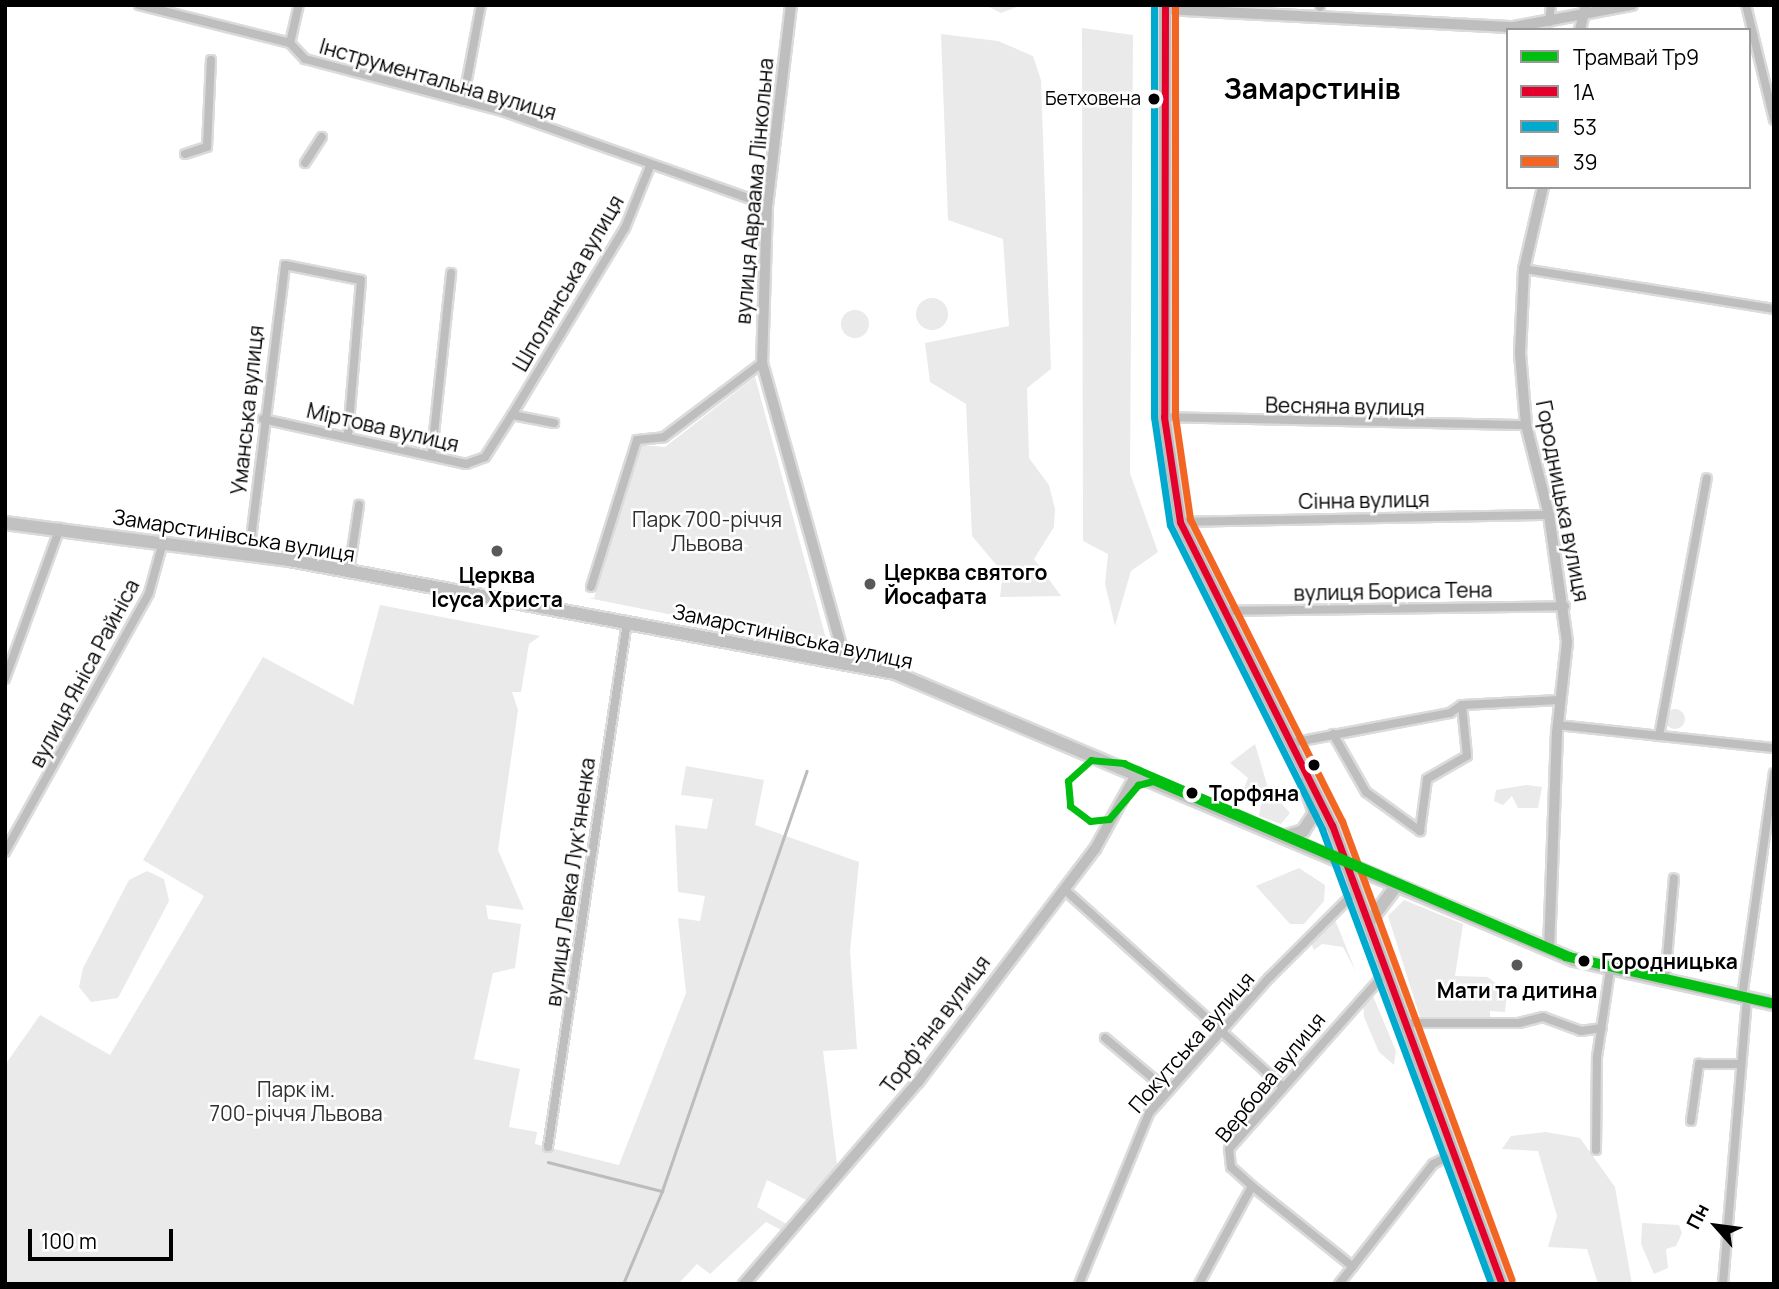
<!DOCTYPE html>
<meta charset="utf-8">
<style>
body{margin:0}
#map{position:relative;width:1779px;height:1289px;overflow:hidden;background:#fff;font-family:Manrope,sans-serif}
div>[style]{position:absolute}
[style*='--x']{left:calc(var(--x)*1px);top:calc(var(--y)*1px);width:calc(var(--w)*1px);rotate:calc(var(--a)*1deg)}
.green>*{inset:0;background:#eaeaea}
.round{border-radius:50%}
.stream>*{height:2.5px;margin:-1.25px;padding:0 1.25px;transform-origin:1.25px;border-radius:1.25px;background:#bcbcbc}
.roads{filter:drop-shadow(2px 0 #dbdbdb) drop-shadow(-2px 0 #dbdbdb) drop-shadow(0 2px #dbdbdb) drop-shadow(0 -2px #dbdbdb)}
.minor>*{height:8px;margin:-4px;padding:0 4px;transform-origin:4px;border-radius:4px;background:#bebebe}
.tertiary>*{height:10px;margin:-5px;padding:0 5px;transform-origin:5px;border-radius:5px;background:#bebebe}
.secondary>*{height:12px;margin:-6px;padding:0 6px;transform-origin:6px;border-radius:6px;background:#c1c1c1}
.primary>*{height:12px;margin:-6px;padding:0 6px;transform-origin:6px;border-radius:6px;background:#bdbdbd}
.bus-1>*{height:7px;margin:-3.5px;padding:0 3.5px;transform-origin:3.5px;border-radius:3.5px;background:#e4002b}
.bus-2>*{height:7px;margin:-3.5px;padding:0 3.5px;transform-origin:3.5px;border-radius:3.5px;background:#00a9ce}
.bus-3>*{height:7px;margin:-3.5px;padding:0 3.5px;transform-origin:3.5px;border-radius:3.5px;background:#f26522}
.tram-1>*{height:7px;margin:-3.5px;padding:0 3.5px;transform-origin:3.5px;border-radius:3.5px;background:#00bf10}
.dots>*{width:19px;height:19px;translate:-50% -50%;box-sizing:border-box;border:4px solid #fff;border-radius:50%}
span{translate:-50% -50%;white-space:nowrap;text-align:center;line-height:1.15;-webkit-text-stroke:5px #fff;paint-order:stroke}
.bus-label{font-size:19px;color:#000}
.right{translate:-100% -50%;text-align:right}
.street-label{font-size:21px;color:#000}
.park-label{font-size:21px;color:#2f2f2f}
.poi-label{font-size:21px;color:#000;font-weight:700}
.left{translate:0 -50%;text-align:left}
.stop-label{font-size:21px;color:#000;font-weight:700}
.district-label{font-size:28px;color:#000;font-weight:700}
.frame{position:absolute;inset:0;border:7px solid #000;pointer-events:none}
.legend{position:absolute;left:1506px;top:28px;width:245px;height:161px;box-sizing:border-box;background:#fff;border:2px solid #999;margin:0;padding:9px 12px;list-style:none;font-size:21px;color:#000}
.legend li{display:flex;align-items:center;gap:14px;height:35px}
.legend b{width:35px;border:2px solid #999}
.north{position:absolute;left:1681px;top:1191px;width:70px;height:70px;-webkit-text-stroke:5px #fff;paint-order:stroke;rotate:298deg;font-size:19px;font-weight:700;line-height:28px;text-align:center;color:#000}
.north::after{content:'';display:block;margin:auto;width:24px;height:32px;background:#000;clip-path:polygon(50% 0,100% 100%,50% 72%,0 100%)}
.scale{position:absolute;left:28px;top:1229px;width:145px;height:32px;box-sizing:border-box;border:4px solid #000;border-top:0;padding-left:9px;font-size:21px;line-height:24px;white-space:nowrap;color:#000;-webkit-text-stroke:5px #fff;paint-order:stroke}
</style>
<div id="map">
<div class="green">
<div style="clip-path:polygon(985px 5px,1022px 5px,1001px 13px)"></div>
<div style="clip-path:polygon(1082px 28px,1133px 35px,1130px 473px,1158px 552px,1131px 571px,1115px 626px,1105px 584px,1108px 554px,1083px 541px)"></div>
<div style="clip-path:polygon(941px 34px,998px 41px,1033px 56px,1041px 80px,1051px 369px,1027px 388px,1029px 458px,1049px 485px,1055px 509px,1054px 527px,1034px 559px,1061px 596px,1000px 597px,1003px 573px,972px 536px,966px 404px,930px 382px,925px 343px,1009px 326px,1003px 239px,948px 220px)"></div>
<div class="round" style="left:916px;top:298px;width:32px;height:32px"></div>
<div class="round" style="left:841px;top:310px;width:28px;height:28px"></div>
<div style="clip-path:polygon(755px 377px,828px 646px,588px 598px,594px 598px,641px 445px,665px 447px)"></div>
<div style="clip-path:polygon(380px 605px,540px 636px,529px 644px,521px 692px,512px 692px,518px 710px,498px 850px,524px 910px,486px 905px,488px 919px,521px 924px,515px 968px,493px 973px,474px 1059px,520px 1069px,509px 1127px,537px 1132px,535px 1144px,619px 1165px,686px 993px,678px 918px,700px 921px,705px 896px,678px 892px,675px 825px,707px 829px,713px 799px,681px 795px,686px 766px,764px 780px,755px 825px,859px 862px,850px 951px,857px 1049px,823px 1051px,837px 1164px,812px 1203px,767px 1180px,757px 1207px,790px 1226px,785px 1232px,766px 1222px,710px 1274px,697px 1264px,678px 1284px,5px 1284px,5px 1065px,40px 1015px,110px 1055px,204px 896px,143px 860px,263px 657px,353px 705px)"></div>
<div class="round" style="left:1665px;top:709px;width:20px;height:20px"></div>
<div style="clip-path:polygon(1255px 744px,1268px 788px,1290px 813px,1281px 824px,1259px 816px,1262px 799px,1257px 795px,1239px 801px,1248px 778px,1230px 763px)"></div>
<div style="clip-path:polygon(1526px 785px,1542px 787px,1538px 808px,1518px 808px,1512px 796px,1503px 805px,1494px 801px,1496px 790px)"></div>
<div style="clip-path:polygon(1299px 868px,1325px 885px,1324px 901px,1304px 924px,1290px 924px,1256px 886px)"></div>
<div style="clip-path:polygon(147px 871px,164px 879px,169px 901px,118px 998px,91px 1002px,79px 987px,83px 968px,129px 880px)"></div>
<div style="clip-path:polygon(1404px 900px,1463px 924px,1455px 976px,1488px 977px,1507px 993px,1505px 1012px,1490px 1011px,1490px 1020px,1420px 1017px,1388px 916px)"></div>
<div style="clip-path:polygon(1332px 912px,1356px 972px,1343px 947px,1322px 944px,1314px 950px,1309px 938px)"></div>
<div style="clip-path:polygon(1373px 996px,1396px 1051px,1394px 1065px,1379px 1052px,1364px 1017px,1363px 1002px)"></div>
<div style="clip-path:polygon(1546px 1132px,1580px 1138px,1615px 1187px,1632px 1284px,1598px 1284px,1587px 1249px,1548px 1247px,1557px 1216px,1538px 1151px,1502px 1149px,1511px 1136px)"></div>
<div style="clip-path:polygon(1642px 1223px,1679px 1225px,1682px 1233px,1676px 1246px,1666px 1249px,1668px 1268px,1654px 1274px,1641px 1244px)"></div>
</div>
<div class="stream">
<div style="--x:548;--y:1162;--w:118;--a:14.3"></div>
<div style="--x:662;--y:1191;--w:444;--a:-71"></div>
<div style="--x:623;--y:1284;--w:101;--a:-67.2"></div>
</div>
<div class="roads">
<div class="minor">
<div style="--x:139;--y:5;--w:156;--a:14.1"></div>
<div style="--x:290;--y:43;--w:22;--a:47"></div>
<div style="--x:305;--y:59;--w:207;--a:14.8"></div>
<div style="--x:505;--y:112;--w:278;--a:19.5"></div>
<div style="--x:1746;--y:5;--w:118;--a:76.3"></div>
<div style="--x:1320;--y:7;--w:2;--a:-90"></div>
<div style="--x:1549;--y:22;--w:17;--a:-83"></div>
<div style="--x:290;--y:43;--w:39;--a:-77"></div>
<div style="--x:463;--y:101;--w:98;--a:-79.4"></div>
<div style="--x:185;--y:154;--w:23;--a:-18"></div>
<div style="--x:207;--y:147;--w:87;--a:-87.4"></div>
<div style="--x:305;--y:163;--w:31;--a:-57"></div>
<div style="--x:1524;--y:269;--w:253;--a:9.1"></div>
<div style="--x:512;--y:415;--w:218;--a:-58.9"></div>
<div style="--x:625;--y:228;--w:67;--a:-68"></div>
<div style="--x:1164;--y:417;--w:362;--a:1.3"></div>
<div style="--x:263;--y:419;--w:208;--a:12.5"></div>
<div style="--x:466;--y:464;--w:20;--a:-20"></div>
<div style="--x:485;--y:457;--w:50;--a:-57.3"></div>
<div style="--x:512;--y:415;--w:43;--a:10.8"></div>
<div style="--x:432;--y:452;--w:180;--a:-83.9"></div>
<div style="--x:1180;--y:522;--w:369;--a:-1.1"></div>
<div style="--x:249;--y:555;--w:292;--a:-82.9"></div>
<div style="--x:285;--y:265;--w:77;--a:11.2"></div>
<div style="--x:361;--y:280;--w:156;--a:94.8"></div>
<div style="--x:349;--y:571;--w:67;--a:-81.4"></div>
<div style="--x:591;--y:587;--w:154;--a:-72.6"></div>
<div style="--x:637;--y:440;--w:27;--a:-6"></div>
<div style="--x:664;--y:437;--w:123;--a:-37.1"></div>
<div style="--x:1222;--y:611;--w:343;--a:-0.8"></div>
<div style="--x:5;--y:679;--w:161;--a:-70"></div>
<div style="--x:1557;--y:725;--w:218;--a:6.1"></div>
<div style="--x:1333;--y:734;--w:67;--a:60.4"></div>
<div style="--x:1366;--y:792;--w:67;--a:35.8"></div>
<div style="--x:1420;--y:831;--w:52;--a:-82.3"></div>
<div style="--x:1427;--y:779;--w:46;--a:-29.9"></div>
<div style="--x:1467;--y:756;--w:51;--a:-95.6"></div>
<div style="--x:1659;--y:736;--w:262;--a:-79.5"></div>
<div style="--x:1291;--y:743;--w:162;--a:-10.7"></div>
<div style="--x:1450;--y:713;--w:14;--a:-34"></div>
<div style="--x:1462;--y:705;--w:98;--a:-2.9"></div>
<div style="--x:5;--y:852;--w:296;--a:-60.9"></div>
<div style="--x:149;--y:593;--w:53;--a:-74.6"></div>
<div style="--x:1065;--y:890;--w:294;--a:42.1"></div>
<div style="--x:1665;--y:982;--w:104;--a:-85.1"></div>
<div style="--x:1742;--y:997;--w:226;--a:-81.9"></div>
<div style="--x:1405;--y:1023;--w:114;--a:0"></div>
<div style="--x:1519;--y:1023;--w:25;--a:-14"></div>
<div style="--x:1543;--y:1017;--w:40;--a:20.2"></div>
<div style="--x:1581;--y:1031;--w:21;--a:-8"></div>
<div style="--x:1105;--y:1038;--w:81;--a:40"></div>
<div style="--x:1691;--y:1121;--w:58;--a:-82"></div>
<div style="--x:1699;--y:1064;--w:41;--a:0"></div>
<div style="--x:548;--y:1147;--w:531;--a:-81.44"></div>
<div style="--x:1596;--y:1150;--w:93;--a:-89.4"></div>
<div style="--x:1597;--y:1057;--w:88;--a:-81.5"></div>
<div style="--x:1252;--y:1186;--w:129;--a:38.7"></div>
<div style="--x:1079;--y:1284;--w:185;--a:-67.7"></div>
<div style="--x:1149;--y:1113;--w:181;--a:-48.4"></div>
<div style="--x:1269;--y:978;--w:124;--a:-45"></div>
<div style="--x:1199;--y:1284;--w:111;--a:-61.6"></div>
<div style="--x:1252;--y:1186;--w:28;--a:-138"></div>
<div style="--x:1231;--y:1167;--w:18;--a:-96"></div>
<div style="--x:1229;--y:1149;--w:238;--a:-48.4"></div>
<div style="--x:1339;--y:1284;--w:152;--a:-51.9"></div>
<div style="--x:1433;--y:1164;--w:22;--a:-27"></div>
<div style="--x:1723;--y:1284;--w:287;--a:-85.2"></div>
</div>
<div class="tertiary">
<div style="--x:791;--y:5;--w:201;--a:96.8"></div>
<div style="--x:767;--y:205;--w:158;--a:91.8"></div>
<div style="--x:762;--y:363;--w:312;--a:74.4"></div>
<div style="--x:1165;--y:9;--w:349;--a:3"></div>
<div style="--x:1514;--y:27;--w:120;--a:-10.6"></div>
<div style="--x:1580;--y:30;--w:26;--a:-77"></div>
<div style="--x:1543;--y:187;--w:84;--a:103"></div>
<div style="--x:1524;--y:269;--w:84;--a:92.7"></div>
<div style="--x:1520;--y:353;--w:72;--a:85.2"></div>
<div style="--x:1526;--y:425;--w:93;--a:75.7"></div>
<div style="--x:1549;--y:515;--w:128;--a:81.9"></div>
<div style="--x:1567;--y:642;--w:91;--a:96.3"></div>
<div style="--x:1557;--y:732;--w:217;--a:92.1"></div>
<div style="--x:744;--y:1284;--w:267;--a:-49.3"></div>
<div style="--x:918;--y:1082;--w:293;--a:-52.8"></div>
<div style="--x:1095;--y:849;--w:87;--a:-61.1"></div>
</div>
<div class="secondary">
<div style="--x:5;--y:523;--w:281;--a:7.4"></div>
<div style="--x:284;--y:559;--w:622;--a:10.57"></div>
<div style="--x:895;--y:673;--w:737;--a:22.91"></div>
<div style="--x:1574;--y:960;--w:205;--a:12.4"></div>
<div style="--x:1287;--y:836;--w:17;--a:-17"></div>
<div style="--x:1303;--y:831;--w:22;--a:-56"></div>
<div style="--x:1315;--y:813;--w:31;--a:-109"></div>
<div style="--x:1369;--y:922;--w:46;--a:-52.9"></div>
</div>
<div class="primary">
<div style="--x:1165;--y:5;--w:412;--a:90.1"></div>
<div style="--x:1164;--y:417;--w:106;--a:81.3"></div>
<div style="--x:1180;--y:522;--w:339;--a:63.4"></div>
<div style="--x:1332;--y:825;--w:489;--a:69.7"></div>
</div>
</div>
<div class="bus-1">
<div style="--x:1165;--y:5;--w:412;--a:90.1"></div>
<div style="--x:1164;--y:417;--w:106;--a:81.3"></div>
<div style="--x:1180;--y:522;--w:339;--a:63.4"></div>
<div style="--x:1332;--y:825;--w:489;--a:69.7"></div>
</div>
<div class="bus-2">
<div style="--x:1154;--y:5;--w:412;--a:90"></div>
<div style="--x:1154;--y:417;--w:109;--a:81.6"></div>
<div style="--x:1170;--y:525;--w:340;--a:63.4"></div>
<div style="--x:1322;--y:829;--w:485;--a:69.6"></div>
</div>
<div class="bus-3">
<div style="--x:1175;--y:5;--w:411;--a:90"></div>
<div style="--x:1175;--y:416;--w:104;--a:81.7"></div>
<div style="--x:1190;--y:519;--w:338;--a:63.3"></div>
<div style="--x:1342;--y:821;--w:489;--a:69.7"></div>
</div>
<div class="tram-1">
<div style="--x:1774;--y:1002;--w:210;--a:-167.1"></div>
<div style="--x:1569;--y:955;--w:485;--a:-156.7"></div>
<div style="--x:1124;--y:763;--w:33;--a:-175"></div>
<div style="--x:1091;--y:760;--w:31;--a:138"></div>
<div style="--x:1068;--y:781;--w:25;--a:85"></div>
<div style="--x:1070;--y:806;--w:25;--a:37"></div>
<div style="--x:1090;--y:821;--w:19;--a:-6"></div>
<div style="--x:1109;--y:819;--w:45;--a:-49.5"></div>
<div style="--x:1138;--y:785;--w:16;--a:-15"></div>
<div style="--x:1153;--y:781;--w:448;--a:23.1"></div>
<div style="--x:1565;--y:957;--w:214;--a:12.9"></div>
</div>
<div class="dots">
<div style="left:1154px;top:99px;background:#000"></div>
<div style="left:497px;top:551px;background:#595959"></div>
<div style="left:870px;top:584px;background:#595959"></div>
<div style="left:1314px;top:765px;background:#000"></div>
<div style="left:1192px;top:793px;background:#000"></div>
<div style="left:1584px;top:961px;background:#000"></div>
<div style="left:1517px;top:965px;background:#595959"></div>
</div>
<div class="bus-label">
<span class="right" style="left:1141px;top:99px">Бетховена</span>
</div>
<div class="street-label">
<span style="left:438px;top:79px;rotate:16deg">Інструментальна вулиця</span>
<span style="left:754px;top:191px;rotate:-85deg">вулиця Авраама Лінкольна</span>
<span style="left:568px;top:283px;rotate:-60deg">Шполянська вулиця</span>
<span style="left:1345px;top:406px;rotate:1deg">Весняна вулиця</span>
<span style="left:247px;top:410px;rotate:-84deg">Уманська вулиця</span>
<span style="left:383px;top:427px;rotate:13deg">Міртова вулиця</span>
<span style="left:1364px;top:500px;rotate:-1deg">Сінна вулиця</span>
<span style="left:1563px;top:501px;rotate:79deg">Городницька вулиця</span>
<span style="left:234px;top:535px;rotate:9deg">Замарстинівська вулиця</span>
<span style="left:1393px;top:591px;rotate:-1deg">вулиця Бориса Тена</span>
<span style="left:793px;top:636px;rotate:12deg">Замарстинівська вулиця</span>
<span style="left:84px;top:673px;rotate:-62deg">вулиця Яніса Райніса</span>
<span style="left:570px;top:882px;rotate:-82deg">вулиця Левка Лукʼяненка</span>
<span style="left:935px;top:1024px;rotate:-53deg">Торфʼяна вулиця</span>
<span style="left:1191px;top:1042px;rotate:-49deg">Покутська вулиця</span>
<span style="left:1270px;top:1077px;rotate:-51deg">Вербова вулиця</span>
</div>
<div class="park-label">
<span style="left:707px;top:531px">Парк 700-річчя<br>Львова</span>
<span style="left:296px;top:1101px">Парк ім.<br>700-річчя Львова</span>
</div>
<div class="poi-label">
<span class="left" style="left:884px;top:584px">Церква святого<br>Йосафата</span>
<span style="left:497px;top:587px">Церква<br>Ісуса Христа</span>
<span style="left:1517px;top:990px">Мати та дитина</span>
</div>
<div class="stop-label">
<span class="left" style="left:1209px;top:793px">Торфяна</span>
<span class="left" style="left:1601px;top:961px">Городницька</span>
</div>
<div class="district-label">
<span style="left:1312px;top:88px">Замарстинів</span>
</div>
<div class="frame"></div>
<ul class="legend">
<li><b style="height:9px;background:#00bf10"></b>Трамвай Тр9</li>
<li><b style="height:9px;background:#e4002b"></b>1А</li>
<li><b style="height:9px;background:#00a9ce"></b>53</li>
<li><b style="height:9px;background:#f26522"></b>39</li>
</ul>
<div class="north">Пн</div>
<div class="scale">100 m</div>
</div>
